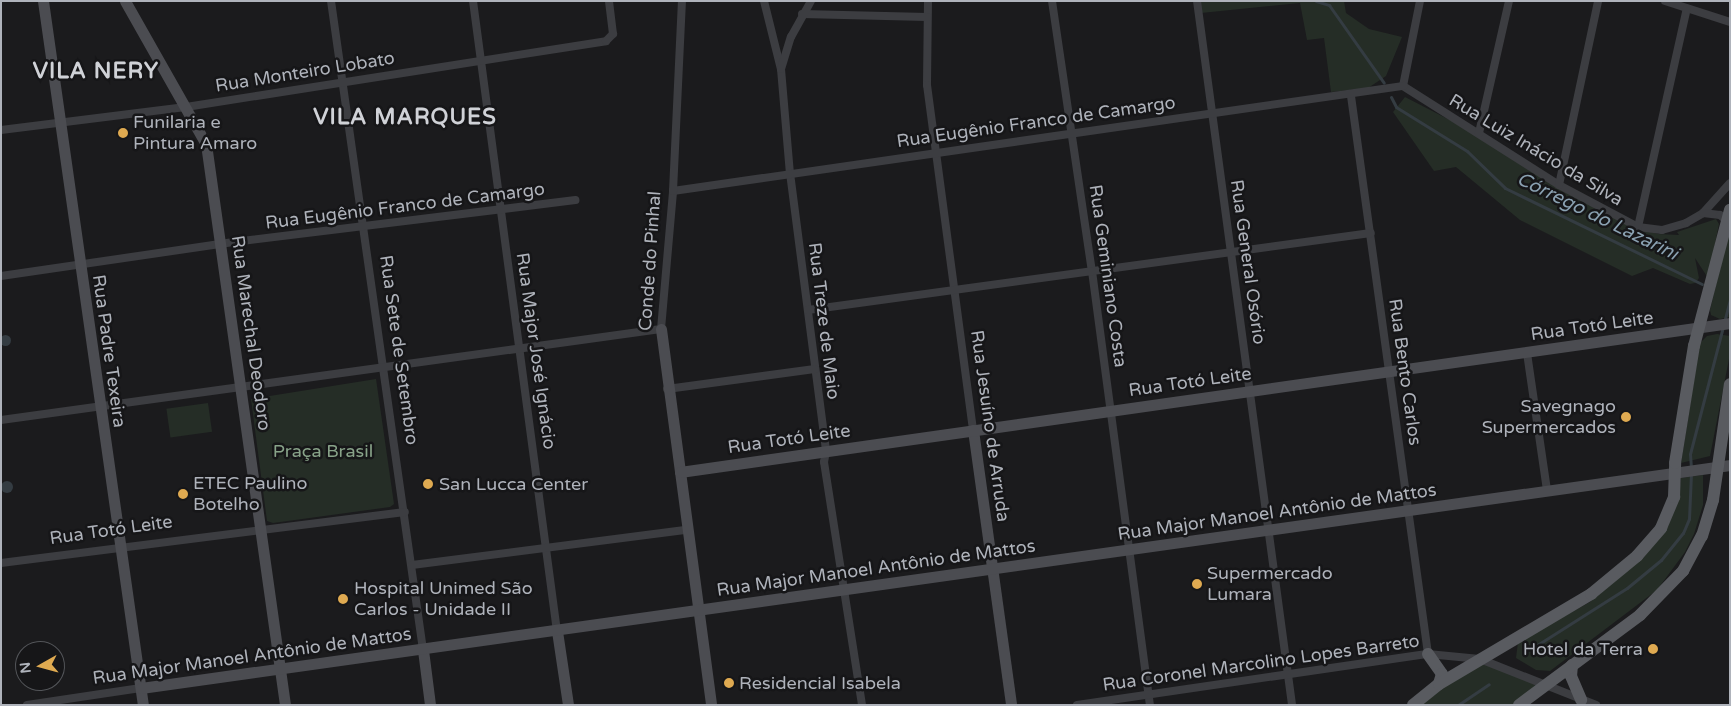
<!DOCTYPE html>
<meta charset="utf-8">
<style>
body{margin:0}
#map{position:relative;width:1731px;height:706px;overflow:hidden;background:#1b1b1d;font-family:"Varela Round",sans-serif}
div>[style]{position:absolute}
[style*='--x']{left:calc(var(--x)*1px);top:calc(var(--y)*1px);width:calc(var(--w)*1px);rotate:calc(var(--a)*1deg)}
.green>*{inset:0;background:#252d26;transform-origin:0 0}
.water>*{inset:0;background:#343c42}
.round{border-radius:50%}
.stream>*{height:3px;margin:-1.5px;padding:0 1.5px;transform-origin:1.5px;border-radius:1.5px;background:#343c42}
.street>*{height:8px;margin:-4px;padding:0 4px;transform-origin:4px;border-radius:4px;background:#3c3d41}
.secondary>*{height:11px;margin:-5.5px;padding:0 5.5px;transform-origin:5.5px;border-radius:5.5px;background:#4b4c51}
.primary>*{height:12px;margin:-6px;padding:0 6px;transform-origin:6px;border-radius:6px;background:#595b60}
.dots>*{width:14px;height:14px;translate:-50% -50%;box-sizing:border-box;border:2px solid #161618;border-radius:50%}
span{translate:-50% -50%;white-space:nowrap;text-align:center;line-height:1.15;-webkit-text-stroke:5px #161618;paint-order:stroke}
.street-label{font-size:18px;color:#afb3bb}
.poi-label{font-size:18px;color:#afb3bb}
.left{translate:0 -50%;text-align:left}
.right{translate:-100% -50%;text-align:right}
.park-label{font-size:18px;color:#88a389}
.water-label{font-size:19px;color:#8aa1b1;font-style:italic}
.district-label{font-size:22px;color:#d0d2d7;font-weight:700;letter-spacing:1px}
.frame{position:absolute;inset:0;border:2px solid #afb3bb;pointer-events:none}
.north{position:absolute;left:15px;top:641px;width:50px;height:50px;box-sizing:border-box;background:#161618;border:1px solid #535559;border-radius:50%;rotate:263deg;font-size:14px;font-weight:700;line-height:20px;text-align:center;color:#afb3bb}
.north::after{content:'';display:block;margin:auto;width:18px;height:22px;background:#dfaa51;clip-path:polygon(50% 0,100% 100%,50% 72%,0 100%)}
</style>
<div id="map">
<div class="green">
<div style="clip-path:polygon(1199px 1px,1344px 1px,1346px 13px,1369px 29px,1402px 37px,1386px 76px,1368px 88px,1331px 92px,1324px 38px,1307px 40px,1300px 3px,1201px 13px)"></div>
<div style="clip-path:polygon(1405px 97px,1475px 133px,1557px 188px,1636px 228px,1658px 234px,1679px 235px,1677px 232px,1716px 219px,1719px 224px,1708px 278px,1695px 258px,1699px 278px,1695px 283px,1690px 284px,1653px 268px,1632px 276px,1520px 220px,1456px 167px,1434px 171px,1393px 112px)"></div>
<div style="clip-path:polygon(1730px 227px,1730px 317px,1720px 319px,1711px 315px,1710px 310px)"></div>
<div style="clip-path:polygon(1717px 334px,1730px 336px,1730px 354px,1710px 456px,1681px 463px,1700px 343px,1707px 336px)"></div>
<div style="clip-path:polygon(376px 379px,394px 504px,390px 507px,273px 523px,267px 521px,251px 399px)"></div>
<div style="left:208px;top:403px;width:29px;height:42px;rotate:82deg"></div>
<div style="clip-path:polygon(1703px 475px,1703px 505px,1694px 534px,1685px 552px,1657px 590px,1550px 671px,1536px 670px,1516px 658px,1518px 642px,1590px 602px,1643px 558px,1668px 526px,1678px 500px,1681px 478px)"></div>
<div style="clip-path:polygon(1480px 659px,1543px 685px,1519px 705px,1413px 705px)"></div>
</div>
<div class="water">
<div class="round" style="left:-0.5px;top:334.5px;width:11px;height:11px"></div>
<div class="round" style="left:1px;top:481px;width:12px;height:12px"></div>
</div>
<div class="stream">
<div style="--x:1316;--y:1;--w:14;--a:17"></div>
<div style="--x:1329;--y:5;--w:95;--a:54.8"></div>
<div style="--x:1391;--y:97;--w:11;--a:63"></div>
<div style="--x:1396;--y:107;--w:84;--a:31.8"></div>
<div style="--x:1467;--y:151;--w:53;--a:44.2"></div>
<div style="--x:1505;--y:188;--w:219;--a:26"></div>
<div style="--x:1691;--y:468;--w:14;--a:-94"></div>
<div style="--x:1690;--y:454;--w:160;--a:-75.5"></div>
<div style="--x:1534;--y:647;--w:110;--a:-32.4"></div>
<div style="--x:1627;--y:588;--w:44;--a:-39.5"></div>
<div style="--x:1661;--y:560;--w:35;--a:-51"></div>
<div style="--x:1683;--y:533;--w:15;--a:-67"></div>
<div style="--x:1689;--y:519;--w:45;--a:-87.5"></div>
<div style="--x:1458;--y:705;--w:37;--a:-34"></div>
</div>
<div class="street">
<div style="--x:331;--y:1;--w:655;--a:81.93"></div>
<div style="--x:473;--y:1;--w:636;--a:82.41"></div>
<div style="--x:764;--y:1;--w:70;--a:76"></div>
<div style="--x:781;--y:69;--w:104;--a:85.1"></div>
<div style="--x:790;--y:173;--w:280;--a:82.6"></div>
<div style="--x:826;--y:451;--w:11;--a:100"></div>
<div style="--x:824;--y:462;--w:246;--a:81.1"></div>
<div style="--x:928;--y:1;--w:84;--a:90.7"></div>
<div style="--x:927;--y:85;--w:348;--a:82.4"></div>
<div style="--x:1052;--y:1;--w:273;--a:81.6"></div>
<div style="--x:1092;--y:271;--w:438;--a:82.4"></div>
<div style="--x:1197;--y:1;--w:710;--a:82.31"></div>
<div style="--x:1665;--y:1;--w:68;--a:17.9"></div>
<div style="--x:802;--y:14;--w:125;--a:1.4"></div>
<div style="--x:781;--y:69;--w:34;--a:-73"></div>
<div style="--x:791;--y:37;--w:41;--a:-60.9"></div>
<div style="--x:1403;--y:86;--w:185;--a:32.4"></div>
<div style="--x:1559;--y:185;--w:89;--a:28"></div>
<div style="--x:1638;--y:227;--w:24;--a:7"></div>
<div style="--x:1662;--y:230;--w:25;--a:-16"></div>
<div style="--x:1686;--y:223;--w:20;--a:-30"></div>
<div style="--x:1703;--y:213;--w:40;--a:-48"></div>
<div style="--x:1403;--y:86;--w:87;--a:-78.7"></div>
<div style="--x:1351;--y:96;--w:563;--a:82.14"></div>
<div style="--x:1;--y:130;--w:186;--a:-7.1"></div>
<div style="--x:186;--y:107;--w:425;--a:-8.9"></div>
<div style="--x:606;--y:41;--w:10;--a:-45"></div>
<div style="--x:613;--y:34;--w:33;--a:-97"></div>
<div style="--x:1479;--y:133;--w:135;--a:-77.2"></div>
<div style="--x:1559;--y:185;--w:188;--a:-78"></div>
<div style="--x:673;--y:191;--w:738;--a:-8.19"></div>
<div style="--x:1703;--y:213;--w:17;--a:7"></div>
<div style="--x:1720;--y:215;--w:9;--a:41"></div>
<div style="--x:1638;--y:227;--w:224;--a:-77.4"></div>
<div style="--x:1;--y:276;--w:235;--a:-8.3"></div>
<div style="--x:234;--y:242;--w:344;--a:-7"></div>
<div style="--x:808;--y:310;--w:568;--a:-7.79"></div>
<div style="--x:1527;--y:353;--w:138;--a:81.7"></div>
<div style="--x:667;--y:389;--w:149;--a:-7.7"></div>
<div style="--x:1;--y:420;--w:666;--a:-7.85"></div>
<div style="--x:661;--y:329;--w:139;--a:-85"></div>
<div style="--x:673;--y:191;--w:190;--a:-87.3"></div>
<div style="--x:1;--y:563;--w:407;--a:-7.2"></div>
<div style="--x:412;--y:565;--w:277;--a:-7.3"></div>
<div style="--x:27;--y:705;--w:115;--a:-8.5"></div>
<div style="--x:1077;--y:705;--w:355;--a:-8.3"></div>
<div style="--x:1428;--y:654;--w:52;--a:5.5"></div>
<div style="--x:1480;--y:659;--w:125;--a:21.6"></div>
</div>
<div class="secondary">
<div style="--x:43;--y:1;--w:711;--a:81.92"></div>
<div style="--x:125;--y:1;--w:164;--a:60.5"></div>
<div style="--x:206;--y:144;--w:567;--a:81.98"></div>
<div style="--x:661;--y:329;--w:379;--a:82.4"></div>
<div style="--x:973;--y:430;--w:278;--a:82.1"></div>
<div style="--x:680;--y:472;--w:1061;--a:-8.08"></div>
<div style="--x:557;--y:631;--w:75;--a:81.5"></div>
<div style="--x:423;--y:650;--w:55;--a:82.7"></div>
<div style="--x:141;--y:688;--w:1605;--a:-7.99"></div>
</div>
<div class="primary">
<div style="--x:1428;--y:654;--w:24;--a:55"></div>
<div style="--x:1442;--y:674;--w:10;--a:107"></div>
<div style="--x:1572;--y:665;--w:11;--a:95"></div>
<div style="--x:1571;--y:676;--w:26;--a:67"></div>
<div style="--x:1413;--y:705;--w:33;--a:-39"></div>
<div style="--x:1439;--y:684;--w:177;--a:-30.6"></div>
<div style="--x:1591;--y:594;--w:60;--a:-39.6"></div>
<div style="--x:1637;--y:556;--w:37;--a:-49"></div>
<div style="--x:1661;--y:528;--w:34;--a:-67"></div>
<div style="--x:1674;--y:497;--w:34;--a:-88"></div>
<div style="--x:1675;--y:463;--w:119;--a:-80.8"></div>
<div style="--x:1694;--y:346;--w:141;--a:-75.2"></div>
<div style="--x:1519;--y:705;--w:151;--a:-36.6"></div>
<div style="--x:1640;--y:615;--w:62;--a:-45.7"></div>
<div style="--x:1683;--y:571;--w:40;--a:-62"></div>
<div style="--x:1702;--y:536;--w:38;--a:-73"></div>
<div style="--x:1713;--y:500;--w:117;--a:-81.7"></div>
</div>
<div class="dots">
<div style="left:123px;top:133px;background:#dfaa51"></div>
<div style="left:1626px;top:417px;background:#dfaa51"></div>
<div style="left:428px;top:484px;background:#dfaa51"></div>
<div style="left:183px;top:494px;background:#dfaa51"></div>
<div style="left:1197px;top:584px;background:#dfaa51"></div>
<div style="left:343px;top:599px;background:#dfaa51"></div>
<div style="left:1653px;top:649px;background:#dfaa51"></div>
<div style="left:729px;top:683px;background:#dfaa51"></div>
</div>
<div class="street-label">
<span style="left:305px;top:72px;rotate:-9deg">Rua Monteiro Lobato</span>
<span style="left:1036px;top:122px;rotate:-8deg">Rua Eugênio Franco de Camargo</span>
<span style="left:1536px;top:150px;rotate:31deg">Rua Luiz Inácio da Silva</span>
<span style="left:405px;top:206px;rotate:-7deg">Rua Eugênio Franco de Camargo</span>
<span style="left:650px;top:261px;rotate:-86deg">Conde do Pinhal</span>
<span style="left:1248px;top:262px;rotate:82deg">Rua General Osório</span>
<span style="left:1108px;top:276px;rotate:82deg">Rua Geminiano Costa</span>
<span style="left:824px;top:321px;rotate:83deg">Rua Treze de Maio</span>
<span style="left:1592px;top:326px;rotate:-8deg">Rua Totó Leite</span>
<span style="left:251px;top:333px;rotate:82deg">Rua Marechal Deodoro</span>
<span style="left:399px;top:350px;rotate:82deg">Rua Sete de Setembro</span>
<span style="left:109px;top:351px;rotate:82deg">Rua Padre Texeira</span>
<span style="left:536px;top:351px;rotate:82deg">Rua Major José Ignácio</span>
<span style="left:1405px;top:372px;rotate:82deg">Rua Bento Carlos</span>
<span style="left:1190px;top:382px;rotate:-8deg">Rua Totó Leite</span>
<span style="left:990px;top:426px;rotate:82deg">Rua Jesuíno de Arruda</span>
<span style="left:789px;top:439px;rotate:-8deg">Rua Totó Leite</span>
<span style="left:1277px;top:512px;rotate:-8deg">Rua Major Manoel Antônio de Mattos</span>
<span style="left:111px;top:530px;rotate:-8deg">Rua Totó Leite</span>
<span style="left:876px;top:568px;rotate:-8deg">Rua Major Manoel Antônio de Mattos</span>
<span style="left:252px;top:656px;rotate:-8deg">Rua Major Manoel Antônio de Mattos</span>
<span style="left:1261px;top:663px;rotate:-8deg">Rua Coronel Marcolino Lopes Barreto</span>
</div>
<div class="poi-label">
<span class="left" style="left:133px;top:133px">Funilaria e<br>Pintura Amaro</span>
<span class="right" style="left:1616px;top:417px">Savegnago<br>Supermercados</span>
<span class="left" style="left:193px;top:494px">ETEC Paulino<br>Botelho</span>
<span class="left" style="left:439px;top:484px">San Lucca Center</span>
<span class="left" style="left:1207px;top:584px">Supermercado<br>Lumara</span>
<span class="left" style="left:354px;top:599px">Hospital Unimed São<br>Carlos - Unidade II</span>
<span class="right" style="left:1643px;top:649px">Hotel da Terra</span>
<span class="left" style="left:739px;top:683px">Residencial Isabela</span>
</div>
<div class="park-label">
<span style="left:323px;top:451px">Praça Brasil</span>
</div>
<div class="water-label">
<span style="left:1597px;top:217px;rotate:26deg">Córrego do Lazarini</span>
</div>
<div class="district-label">
<span style="left:96px;top:72px">VILA NERY</span>
<span style="left:405px;top:118px">VILA MARQUES</span>
</div>
<div class="frame"></div>
<div class="north">N</div>
</div>
